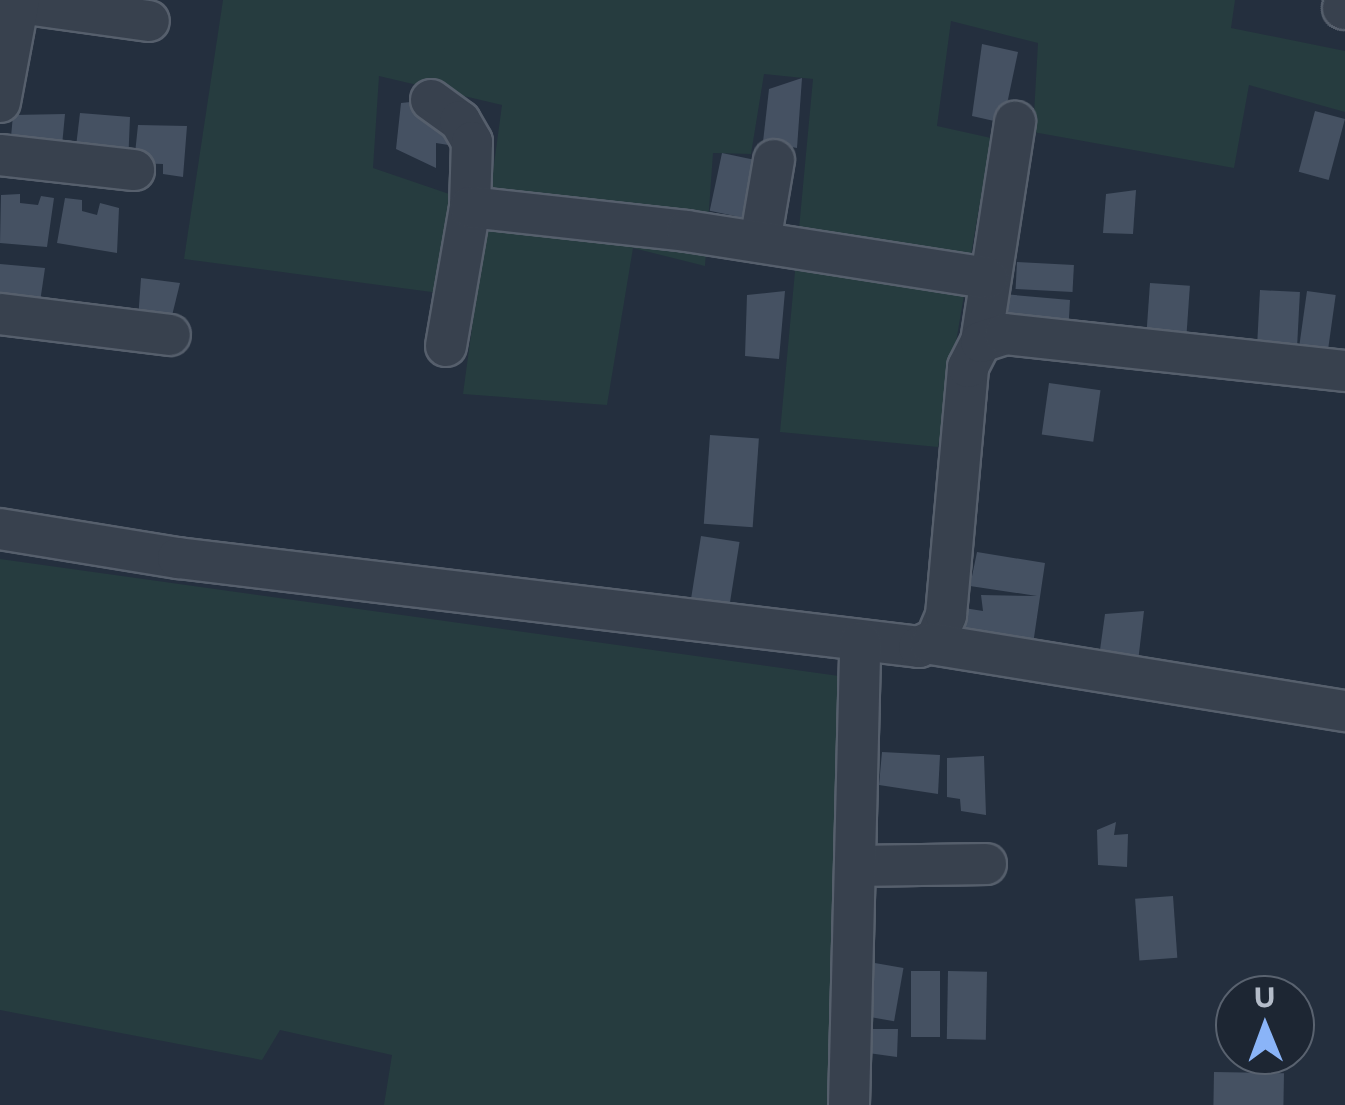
<!DOCTYPE html>
<style>
body{margin:0}
#map{position:relative;width:1345px;height:1105px;overflow:hidden;background:#242f3e;font-family:Montserrat,sans-serif}
div>[style]{position:absolute}
[style*='--x']{left:calc(var(--x)*1px);top:calc(var(--y)*1px);width:calc(var(--w)*1px);rotate:calc(var(--a)*1deg)}
.green>*{inset:0;background:#263c3f}
.building>*{inset:0;background:#455162;transform-origin:0 0}
.roads{filter:drop-shadow(2px 0 #565f6c) drop-shadow(-2px 0 #565f6c) drop-shadow(0 2px #565f6c) drop-shadow(0 -2px #565f6c)}
.minor>*{height:40px;margin:-20px;padding:0 20px;transform-origin:20px;border-radius:20px;background:#38414e}
span{translate:-50% -50%;white-space:nowrap;text-align:center;line-height:1.15;-webkit-text-stroke:9px #1d2633;paint-order:stroke}
.north{position:absolute;left:1215px;top:975px;width:100px;height:100px;box-sizing:border-box;background:#1d2633;border:2px solid #59626f;border-radius:50%;rotate:359deg;font-size:28px;font-weight:700;line-height:40px;text-align:center;color:#b4bcc9}
.north::after{content:'';display:block;margin:auto;width:35px;height:45px;background:#8ab4f8;clip-path:polygon(50% 0,100% 100%,50% 72%,0 100%)}
</style>
<div id="map">
<div class="green">
<div style="clip-path:polygon(223px 0,1235px 0,1231px 28px,1345px 51px,1345px 112px,1249px 85px,1234px 168px,1033px 132px,1038px 43px,951px 21px,937px 126px,991px 138px,938px 447px,780px 432px,813px 79px,764px 74px,751px 154px,713px 153px,705px 266px,633px 248px,607px 405px,463px 394px,502px 105px,379px 76px,373px 168px,458px 197px,439px 293px,184px 259px)"></div>
<div style="clip-path:polygon(0 559px,839px 676px,827px 1105px,384px 1105px,392px 1055px,280px 1030px,262px 1060px,0 1010px)"></div>
</div>
<div class="building">
<div style="clip-path:polygon(982px 44px,1018px 52px,1003px 123px,972px 116px)"></div>
<div style="clip-path:polygon(802px 78px,797px 148px,763px 142px,769px 89px)"></div>
<div style="clip-path:polygon(420px 101px,455px 146px,436px 143px,436px 168px,396px 149px,401px 103px)"></div>
<div style="left:1315px;top:111px;width:31px;height:63px;rotate:15deg"></div>
<div style="clip-path:polygon(80px 113px,130px 117px,128px 165px,75px 155px)"></div>
<div style="clip-path:polygon(65px 114px,61px 156px,10px 148px,13px 115px)"></div>
<div style="clip-path:polygon(138px 125px,187px 126px,183px 177px,163px 174px,163px 164px,134px 163px)"></div>
<div style="left:722px;top:153px;width:34px;height:59px;rotate:12deg"></div>
<div style="clip-path:polygon(1136px 190px,1133px 234px,1103px 233px,1106px 194px)"></div>
<div style="clip-path:polygon(20px 194px,20px 203px,38px 205px,41px 196px,54px 198px,47px 247px,0 243px,1px 195px)"></div>
<div style="clip-path:polygon(65px 198px,82px 200px,82px 211px,97px 215px,100px 203px,119px 208px,117px 253px,57px 243px)"></div>
<div style="left:1017px;top:262px;width:57px;height:27px;rotate:3deg"></div>
<div style="clip-path:polygon(0 264px,45px 268px,39px 309px,0 304px)"></div>
<div style="clip-path:polygon(141px 278px,180px 283px,169px 328px,138px 320px)"></div>
<div style="left:1150px;top:283px;width:40px;height:61px;rotate:4deg"></div>
<div style="left:1260px;top:290px;width:40px;height:61px;rotate:3deg"></div>
<div style="clip-path:polygon(785px 291px,779px 359px,745px 356px,747px 295px)"></div>
<div style="left:1307px;top:291px;width:29px;height:66px;rotate:8deg"></div>
<div style="clip-path:polygon(1003px 294px,1070px 300px,1068px 334px,991px 328px)"></div>
<div style="left:1049px;top:383px;width:52px;height:52px;rotate:8deg"></div>
<div style="left:710px;top:435px;width:49px;height:89px;rotate:4deg"></div>
<div style="left:701px;top:536px;width:39px;height:76px;rotate:9deg"></div>
<div style="clip-path:polygon(977px 552px,1045px 563px,1032px 651px,954px 634px,958px 607px,983px 611px,981px 595px,1037px 596px,970px 586px)"></div>
<div style="clip-path:polygon(1144px 611px,1135px 687px,1095px 686px,1105px 614px)"></div>
<div style="clip-path:polygon(882px 752px,940px 755px,938px 794px,879px 785px)"></div>
<div style="clip-path:polygon(984px 756px,986px 815px,961px 811px,960px 799px,947px 797px,947px 758px)"></div>
<div style="clip-path:polygon(1116px 822px,1114px 835px,1128px 834px,1127px 867px,1098px 865px,1097px 830px)"></div>
<div style="left:1173px;top:896px;width:62px;height:38px;rotate:86deg"></div>
<div style="left:869px;top:962px;width:35px;height:54px;rotate:10deg"></div>
<div style="left:911px;top:971px;width:29px;height:66px"></div>
<div style="left:948px;top:971px;width:39px;height:68px;rotate:1deg"></div>
<div style="clip-path:polygon(867px 1029px,898px 1029px,897px 1057px,868px 1053px)"></div>
<div style="left:1214px;top:1072px;width:70px;height:33px;rotate:1deg"></div>
</div>
<div class="roads">
<div class="minor">
<div style="--x:19;--y:3;--w:131;--a:7.9"></div>
<div style="--x:1343;--y:8;--w:2;--a:27"></div>
<div style="--x:431;--y:100;--w:36;--a:36"></div>
<div style="--x:460;--y:121;--w:24;--a:60"></div>
<div style="--x:472;--y:142;--w:65;--a:91.8"></div>
<div style="--x:0;--y:102;--w:104;--a:-79.4"></div>
<div style="--x:0;--y:155;--w:135;--a:6.4"></div>
<div style="--x:760;--y:242;--w:83;--a:-80.3"></div>
<div style="--x:0;--y:314;--w:171;--a:7"></div>
<div style="--x:981;--y:342;--w:223;--a:-81.2"></div>
<div style="--x:446;--y:346;--w:141;--a:-80.2"></div>
<div style="--x:470;--y:207;--w:218;--a:6.3"></div>
<div style="--x:687;--y:231;--w:304;--a:8.9"></div>
<div style="--x:0;--y:529;--w:180;--a:9.3"></div>
<div style="--x:178;--y:558;--w:746;--a:6.85"></div>
<div style="--x:919;--y:647;--w:19;--a:-25"></div>
<div style="--x:936;--y:639;--w:26;--a:-67"></div>
<div style="--x:946;--y:615;--w:249;--a:-84.9"></div>
<div style="--x:968;--y:367;--w:28;--a:-63"></div>
<div style="--x:981;--y:342;--w:25;--a:-18"></div>
<div style="--x:1005;--y:334;--w:342;--a:6.2"></div>
<div style="--x:931;--y:644;--w:419;--a:9.2"></div>
<div style="--x:857;--y:866;--w:129;--a:-0.9"></div>
<div style="--x:849;--y:1105;--w:463;--a:-88.6"></div>
</div>
</div>
<div class="north">U</div>
</div>
